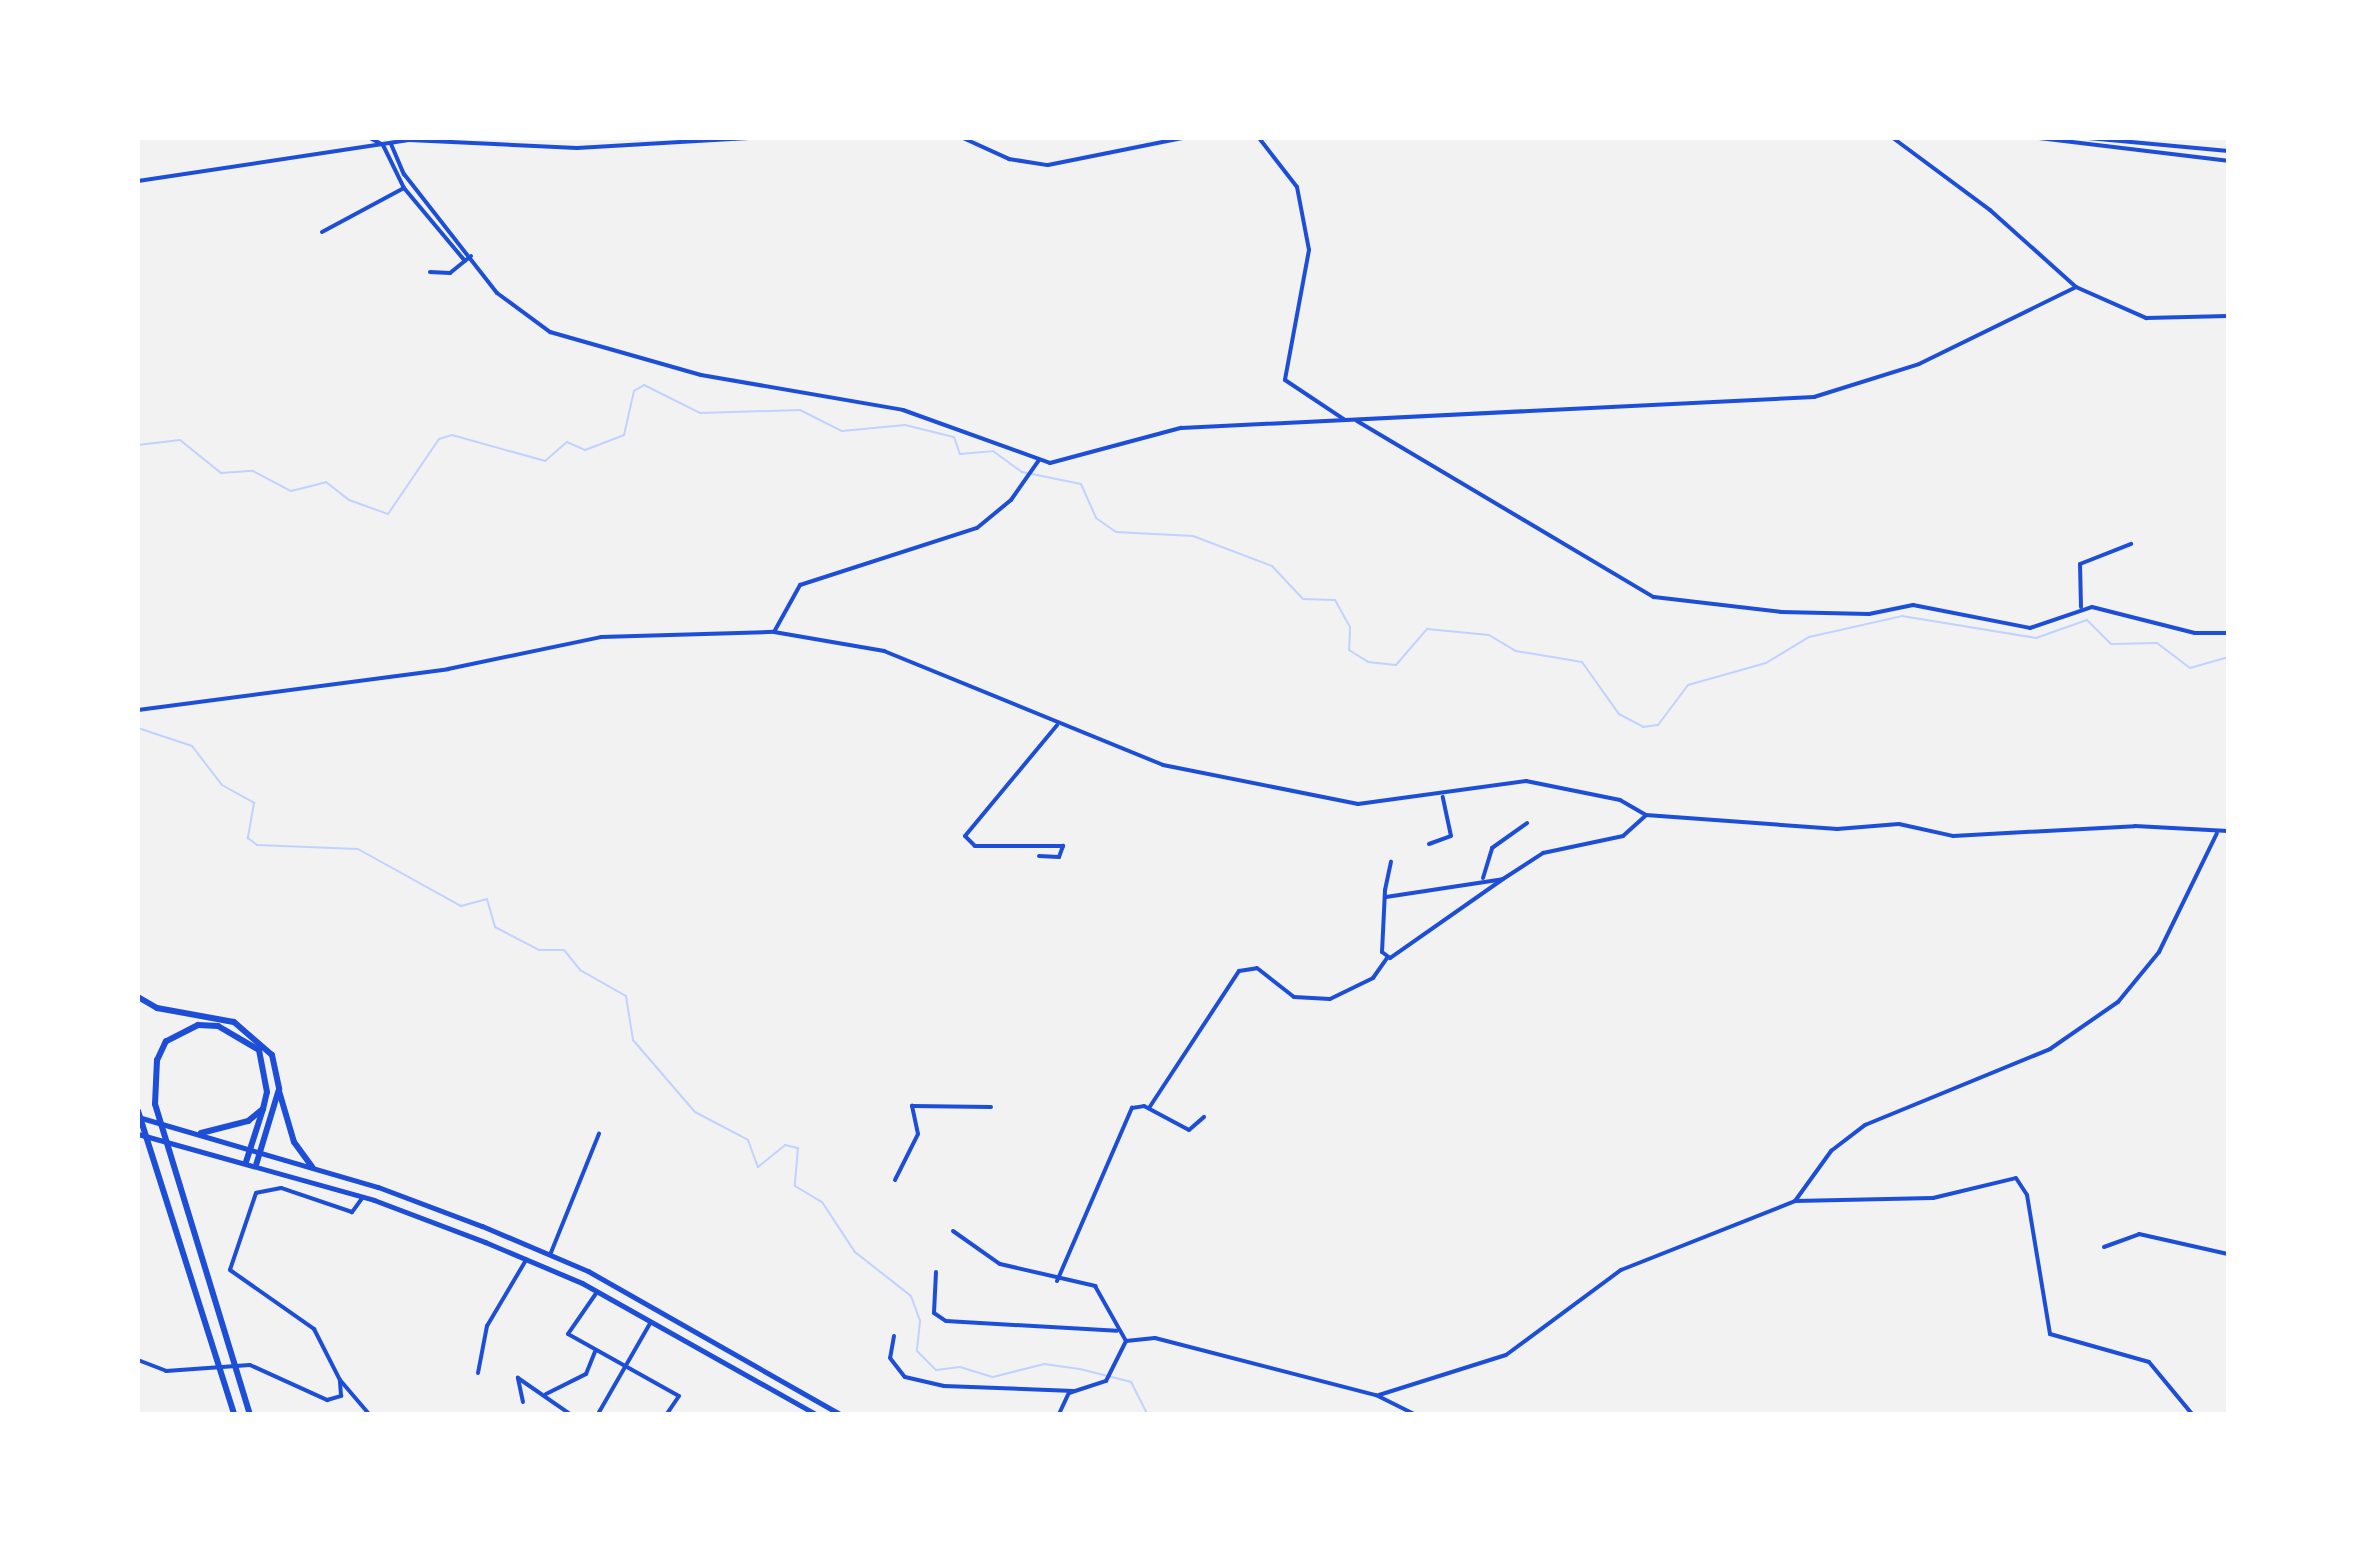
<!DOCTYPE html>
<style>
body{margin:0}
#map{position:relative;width:2366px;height:1552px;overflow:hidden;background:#f2f2f2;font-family:Inter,sans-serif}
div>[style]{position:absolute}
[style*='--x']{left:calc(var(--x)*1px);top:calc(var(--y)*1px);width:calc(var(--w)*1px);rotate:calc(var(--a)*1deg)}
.stream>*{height:2px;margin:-1px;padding:0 1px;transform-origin:1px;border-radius:1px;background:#bfd3fe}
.minor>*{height:4px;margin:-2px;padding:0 2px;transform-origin:2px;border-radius:2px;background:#1d4ed8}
.tertiary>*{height:4px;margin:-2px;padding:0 2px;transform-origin:2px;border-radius:2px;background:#1d4ed8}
.secondary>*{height:5px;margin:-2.5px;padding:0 2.5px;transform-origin:2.5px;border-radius:2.5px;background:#1d4ed8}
.trunk>*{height:6px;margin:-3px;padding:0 3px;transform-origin:3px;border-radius:3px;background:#1d4ed8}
span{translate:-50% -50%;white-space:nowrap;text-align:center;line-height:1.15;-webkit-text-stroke:8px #fff;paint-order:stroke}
.frame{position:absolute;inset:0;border:140px solid #fff;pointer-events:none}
</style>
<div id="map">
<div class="stream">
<div style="--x:138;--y:445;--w:42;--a:-6.8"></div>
<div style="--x:180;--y:440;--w:53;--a:38.8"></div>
<div style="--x:221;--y:473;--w:32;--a:-4"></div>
<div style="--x:253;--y:471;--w:43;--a:27.8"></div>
<div style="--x:291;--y:491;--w:36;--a:-14"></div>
<div style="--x:326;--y:482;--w:29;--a:38"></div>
<div style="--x:349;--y:500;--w:41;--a:19.7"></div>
<div style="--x:388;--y:514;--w:91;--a:-55.8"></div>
<div style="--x:439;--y:439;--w:14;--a:-17"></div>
<div style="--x:452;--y:435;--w:97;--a:15.6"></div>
<div style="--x:545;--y:461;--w:29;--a:-41"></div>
<div style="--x:567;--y:442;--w:20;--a:24"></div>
<div style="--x:585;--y:450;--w:42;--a:-21"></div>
<div style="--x:624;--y:435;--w:45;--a:-77.2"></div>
<div style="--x:634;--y:391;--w:12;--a:-31"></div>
<div style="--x:644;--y:385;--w:63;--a:26.6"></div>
<div style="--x:700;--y:413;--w:100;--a:-1.7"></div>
<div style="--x:800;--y:410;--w:47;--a:26.6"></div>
<div style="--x:842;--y:431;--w:63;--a:-5.4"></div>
<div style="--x:905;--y:425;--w:50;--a:13.8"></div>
<div style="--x:954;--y:437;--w:18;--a:71"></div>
<div style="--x:960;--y:454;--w:33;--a:-5"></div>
<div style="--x:993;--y:451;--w:36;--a:36"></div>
<div style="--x:1022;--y:472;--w:60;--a:11.5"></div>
<div style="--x:1081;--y:484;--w:37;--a:66"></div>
<div style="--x:1096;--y:518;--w:24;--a:35"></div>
<div style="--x:1116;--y:532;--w:77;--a:3"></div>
<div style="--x:1193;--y:536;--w:85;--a:20.8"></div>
<div style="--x:1272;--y:566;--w:45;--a:46.8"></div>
<div style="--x:1303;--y:599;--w:32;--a:2"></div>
<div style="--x:1335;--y:600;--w:31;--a:61"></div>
<div style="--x:1350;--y:627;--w:23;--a:92"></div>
<div style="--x:1349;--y:650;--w:22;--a:32"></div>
<div style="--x:1368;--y:662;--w:28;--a:6"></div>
<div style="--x:1396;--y:665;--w:48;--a:-49.3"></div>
<div style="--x:1427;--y:629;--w:62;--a:5.5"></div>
<div style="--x:1489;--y:635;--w:31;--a:31"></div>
<div style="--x:1516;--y:651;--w:67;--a:9.5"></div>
<div style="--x:1582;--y:662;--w:64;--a:54.6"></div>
<div style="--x:1619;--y:714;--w:27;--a:28"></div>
<div style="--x:1643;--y:727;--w:15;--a:-8"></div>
<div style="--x:1658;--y:725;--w:50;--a:-53.1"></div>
<div style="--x:1688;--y:685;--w:81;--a:-15.8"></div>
<div style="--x:1766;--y:663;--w:50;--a:-31.2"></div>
<div style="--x:1809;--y:637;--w:95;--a:-12.7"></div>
<div style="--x:1902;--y:616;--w:136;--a:9.3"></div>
<div style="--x:2036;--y:638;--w:54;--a:-19.4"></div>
<div style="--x:2087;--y:620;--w:34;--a:45"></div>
<div style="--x:2111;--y:644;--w:46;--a:-1.2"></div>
<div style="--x:2157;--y:643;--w:41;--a:37.1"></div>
<div style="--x:2190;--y:668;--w:40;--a:-16"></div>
<div style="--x:138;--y:728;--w:57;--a:18.4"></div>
<div style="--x:192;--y:746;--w:49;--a:52.4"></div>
<div style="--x:222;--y:785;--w:37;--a:29"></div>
<div style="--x:254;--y:803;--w:36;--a:100"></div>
<div style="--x:248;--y:838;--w:11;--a:38"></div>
<div style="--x:257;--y:845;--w:101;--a:2.3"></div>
<div style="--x:358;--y:849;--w:118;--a:29"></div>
<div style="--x:461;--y:906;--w:27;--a:-15"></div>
<div style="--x:487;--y:899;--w:29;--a:74"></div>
<div style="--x:495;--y:927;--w:50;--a:27.6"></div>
<div style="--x:539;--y:950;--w:25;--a:0"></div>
<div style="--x:564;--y:950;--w:26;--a:51"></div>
<div style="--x:580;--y:970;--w:53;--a:29.5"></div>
<div style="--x:626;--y:996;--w:45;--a:81"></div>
<div style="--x:633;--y:1040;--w:95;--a:49.3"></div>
<div style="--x:695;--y:1112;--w:60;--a:27.8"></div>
<div style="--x:748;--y:1140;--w:29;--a:70"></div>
<div style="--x:758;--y:1167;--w:35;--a:-39"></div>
<div style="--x:785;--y:1145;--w:13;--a:13"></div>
<div style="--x:798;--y:1148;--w:38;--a:95"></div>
<div style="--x:795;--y:1186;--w:31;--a:31"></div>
<div style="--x:822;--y:1202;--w:60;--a:56.6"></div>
<div style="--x:855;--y:1252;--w:71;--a:38.2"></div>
<div style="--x:911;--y:1296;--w:27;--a:70"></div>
<div style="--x:920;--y:1321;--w:30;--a:96"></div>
<div style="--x:917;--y:1351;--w:27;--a:45"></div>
<div style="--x:936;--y:1370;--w:24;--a:-7"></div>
<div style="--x:960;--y:1367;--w:34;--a:17"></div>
<div style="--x:993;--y:1377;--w:53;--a:-14.3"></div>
<div style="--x:1044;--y:1364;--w:36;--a:8"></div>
<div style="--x:1080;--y:1369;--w:53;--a:14.3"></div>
<div style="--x:1131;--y:1382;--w:36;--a:63"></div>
</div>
<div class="minor">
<div style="--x:370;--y:138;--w:15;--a:28"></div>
<div style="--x:383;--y:145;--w:48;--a:64"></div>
<div style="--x:404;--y:188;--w:95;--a:50.1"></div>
<div style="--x:1259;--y:138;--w:62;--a:52.2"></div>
<div style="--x:1297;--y:187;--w:64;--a:79.2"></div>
<div style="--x:1309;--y:250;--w:132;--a:100.5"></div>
<div style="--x:1285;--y:380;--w:72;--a:33.7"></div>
<div style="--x:322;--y:232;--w:93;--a:-28.2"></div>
<div style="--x:430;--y:272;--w:20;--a:3"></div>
<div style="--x:450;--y:273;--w:27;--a:-39"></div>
<div style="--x:1357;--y:421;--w:345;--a:30.7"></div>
<div style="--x:1654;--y:597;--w:128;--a:6.7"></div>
<div style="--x:1781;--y:612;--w:88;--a:1.3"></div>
<div style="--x:1869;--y:614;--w:45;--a:-11.6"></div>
<div style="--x:1913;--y:605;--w:119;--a:11.1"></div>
<div style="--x:2030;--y:628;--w:65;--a:-18.7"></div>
<div style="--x:2092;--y:607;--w:106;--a:14.2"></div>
<div style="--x:2195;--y:633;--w:33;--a:0"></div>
<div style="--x:2081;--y:607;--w:43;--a:-91.3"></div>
<div style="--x:2080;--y:564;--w:55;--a:-21.4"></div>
<div style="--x:774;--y:632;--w:54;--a:-61"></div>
<div style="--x:800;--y:585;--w:186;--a:-17.9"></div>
<div style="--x:977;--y:528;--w:44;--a:-39.5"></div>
<div style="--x:1011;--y:500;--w:49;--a:-55"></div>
<div style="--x:1429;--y:844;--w:23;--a:-20"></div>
<div style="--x:1451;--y:836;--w:40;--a:-102"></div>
<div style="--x:1039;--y:856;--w:20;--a:3"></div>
<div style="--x:1059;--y:857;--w:12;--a:-70"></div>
<div style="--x:1063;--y:846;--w:88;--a:180"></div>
<div style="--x:975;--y:846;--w:14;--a:-135"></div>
<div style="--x:965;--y:836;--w:144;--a:-50.3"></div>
<div style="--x:1483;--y:878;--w:31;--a:-73"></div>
<div style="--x:1492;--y:848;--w:43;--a:-35.5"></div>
<div style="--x:1503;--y:879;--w:48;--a:-33"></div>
<div style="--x:1543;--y:853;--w:82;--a:-12"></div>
<div style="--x:1623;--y:836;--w:31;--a:-42"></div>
<div style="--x:1386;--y:897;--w:118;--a:-8.7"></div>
<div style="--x:1503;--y:879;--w:138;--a:145"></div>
<div style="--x:1390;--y:958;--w:10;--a:-143"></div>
<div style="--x:1382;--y:952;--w:62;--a:-87.2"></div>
<div style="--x:1385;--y:890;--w:29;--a:-78"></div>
<div style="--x:1149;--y:1108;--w:164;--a:-56.7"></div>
<div style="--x:1239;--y:971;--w:18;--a:-9"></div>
<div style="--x:1257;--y:968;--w:47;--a:38.1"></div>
<div style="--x:1294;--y:997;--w:36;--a:3"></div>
<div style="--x:1330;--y:999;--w:48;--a:-26"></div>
<div style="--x:1373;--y:978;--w:24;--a:-55"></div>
<div style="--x:895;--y:1180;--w:51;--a:-63.4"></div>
<div style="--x:918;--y:1134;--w:29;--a:-102"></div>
<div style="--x:912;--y:1106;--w:79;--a:0.7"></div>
<div style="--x:1795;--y:1201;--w:62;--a:-54.2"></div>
<div style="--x:1831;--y:1151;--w:43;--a:-37.4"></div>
<div style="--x:1865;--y:1125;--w:200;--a:-22.3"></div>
<div style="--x:2050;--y:1049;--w:83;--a:-34.7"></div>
<div style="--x:2118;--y:1002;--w:65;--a:-50.6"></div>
<div style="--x:2159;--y:952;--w:132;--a:-64"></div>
<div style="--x:953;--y:1231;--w:57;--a:35.1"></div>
<div style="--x:1000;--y:1264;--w:98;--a:13"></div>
<div style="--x:1095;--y:1286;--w:63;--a:60.6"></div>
<div style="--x:2104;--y:1247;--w:37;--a:-20"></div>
<div style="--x:2139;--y:1234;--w:91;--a:12.7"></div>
<div style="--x:550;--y:1255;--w:131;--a:-68"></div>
<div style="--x:936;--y:1272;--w:41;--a:92.8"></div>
<div style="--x:934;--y:1313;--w:14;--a:34"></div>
<div style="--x:946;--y:1321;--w:171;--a:3.3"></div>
<div style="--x:1057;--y:1281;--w:189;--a:-66.6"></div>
<div style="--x:1132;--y:1108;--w:12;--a:-9"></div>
<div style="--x:1144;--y:1106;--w:51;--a:28.1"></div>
<div style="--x:1189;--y:1130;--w:20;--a:-41"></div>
<div style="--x:597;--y:1292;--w:51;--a:124.6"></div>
<div style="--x:568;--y:1334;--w:127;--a:29.2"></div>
<div style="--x:679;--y:1396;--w:22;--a:124"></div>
<div style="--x:894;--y:1336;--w:22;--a:100"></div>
<div style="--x:890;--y:1358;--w:24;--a:52"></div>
<div style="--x:905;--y:1377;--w:40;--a:13"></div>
<div style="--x:944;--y:1386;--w:130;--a:2.2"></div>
<div style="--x:138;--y:1360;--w:30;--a:21"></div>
<div style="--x:166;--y:1371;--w:84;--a:-4.1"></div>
<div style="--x:250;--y:1365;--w:85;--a:24.4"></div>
<div style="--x:327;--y:1400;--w:15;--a:-16"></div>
<div style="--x:341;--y:1396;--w:16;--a:-94"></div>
<div style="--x:478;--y:1373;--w:48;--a:-79.2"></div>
<div style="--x:487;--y:1326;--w:77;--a:-59.4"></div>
<div style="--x:546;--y:1394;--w:45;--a:-26.6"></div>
<div style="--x:586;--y:1374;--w:24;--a:-68"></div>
<div style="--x:1379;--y:1395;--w:133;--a:-17.5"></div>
<div style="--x:1506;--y:1355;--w:143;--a:-36.5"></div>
<div style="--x:1621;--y:1270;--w:187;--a:-21.6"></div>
<div style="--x:1795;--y:1201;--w:138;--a:-1.2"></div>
<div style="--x:1933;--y:1198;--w:85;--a:-13.5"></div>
<div style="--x:2016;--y:1178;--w:20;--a:57"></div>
<div style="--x:2027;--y:1195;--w:141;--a:80.6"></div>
<div style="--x:2050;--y:1334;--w:103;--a:15.8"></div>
<div style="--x:2149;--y:1362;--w:67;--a:50.4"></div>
<div style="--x:523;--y:1402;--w:25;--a:-102"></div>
<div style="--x:518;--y:1378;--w:63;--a:34.7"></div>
<div style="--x:598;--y:1414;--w:106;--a:-60.1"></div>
</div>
<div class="tertiary">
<div style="--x:963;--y:138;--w:51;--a:24.5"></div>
<div style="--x:1009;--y:159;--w:39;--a:9"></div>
<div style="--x:1048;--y:165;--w:137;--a:-11.4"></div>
<div style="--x:1893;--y:138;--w:121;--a:36.6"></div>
<div style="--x:1990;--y:210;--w:115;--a:41.8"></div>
<div style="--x:2076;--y:287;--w:77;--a:23.9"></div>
<div style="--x:2146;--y:318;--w:82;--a:-1.4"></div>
<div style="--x:2039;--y:138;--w:190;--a:6.9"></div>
<div style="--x:2088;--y:138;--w:141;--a:5.3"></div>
<div style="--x:391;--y:144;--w:33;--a:67"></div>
<div style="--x:404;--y:174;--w:151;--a:52"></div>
<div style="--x:497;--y:293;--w:66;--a:36.3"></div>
<div style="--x:550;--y:332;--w:157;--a:15.9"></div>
<div style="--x:701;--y:375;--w:205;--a:9.8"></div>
<div style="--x:903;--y:410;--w:156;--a:19.8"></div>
<div style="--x:1050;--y:463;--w:136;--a:-15"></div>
<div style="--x:1181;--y:428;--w:634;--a:-2.8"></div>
<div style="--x:1814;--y:397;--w:110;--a:-17.4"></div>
<div style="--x:1919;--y:364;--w:175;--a:-26.1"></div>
<div style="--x:138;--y:181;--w:274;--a:-8.6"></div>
<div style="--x:409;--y:140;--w:168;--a:2.7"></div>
<div style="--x:577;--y:148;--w:172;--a:-3.3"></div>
<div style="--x:138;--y:710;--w:313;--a:-7.5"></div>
<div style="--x:448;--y:669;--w:156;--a:-11.8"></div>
<div style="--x:601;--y:637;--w:173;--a:-1.7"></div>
<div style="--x:774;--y:632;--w:112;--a:9.8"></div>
<div style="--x:884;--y:651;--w:301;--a:22.2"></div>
<div style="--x:1163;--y:765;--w:199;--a:11.3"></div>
<div style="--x:1358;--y:804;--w:170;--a:-7.8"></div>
<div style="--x:1526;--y:781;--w:96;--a:11.4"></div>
<div style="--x:1620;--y:800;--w:30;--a:30"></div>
<div style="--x:1646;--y:815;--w:192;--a:4.2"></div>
<div style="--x:1837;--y:829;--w:62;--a:-4.6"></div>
<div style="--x:1899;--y:824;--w:55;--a:12.5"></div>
<div style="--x:1953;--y:836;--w:182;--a:-3.1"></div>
<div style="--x:2135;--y:826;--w:93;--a:3.1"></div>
<div style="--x:363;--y:1197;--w:19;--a:126"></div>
<div style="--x:352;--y:1212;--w:75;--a:-161.3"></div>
<div style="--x:281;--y:1188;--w:25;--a:169"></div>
<div style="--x:256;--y:1193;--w:81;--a:108.7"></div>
<div style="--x:230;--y:1270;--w:103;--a:35.1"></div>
<div style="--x:314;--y:1329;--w:57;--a:63"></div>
<div style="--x:340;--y:1380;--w:45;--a:49.5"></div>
<div style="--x:1059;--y:1414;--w:23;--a:-65"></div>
<div style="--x:1069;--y:1393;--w:39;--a:-18"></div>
<div style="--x:1106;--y:1381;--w:45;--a:-63.4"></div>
<div style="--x:1126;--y:1341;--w:29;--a:-6"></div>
<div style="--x:1155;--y:1338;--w:228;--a:14.5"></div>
<div style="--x:1376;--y:1395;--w:42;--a:26.6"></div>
</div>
<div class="secondary">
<div style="--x:138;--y:1117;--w:250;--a:16.3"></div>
<div style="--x:378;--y:1187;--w:111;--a:20.6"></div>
<div style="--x:482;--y:1226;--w:115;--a:23"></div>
<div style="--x:588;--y:1271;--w:290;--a:29.6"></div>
<div style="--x:138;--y:1134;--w:245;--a:15.6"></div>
<div style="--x:374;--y:1200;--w:119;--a:20.7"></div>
<div style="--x:485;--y:1242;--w:105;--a:22.9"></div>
<div style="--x:582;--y:1283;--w:267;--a:29.3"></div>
</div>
<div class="trunk">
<div style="--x:138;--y:997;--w:22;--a:30"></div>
<div style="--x:157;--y:1008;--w:78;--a:10.3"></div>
<div style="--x:234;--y:1022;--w:50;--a:41"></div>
<div style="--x:272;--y:1055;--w:35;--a:78"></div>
<div style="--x:279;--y:1089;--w:79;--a:106.8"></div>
<div style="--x:279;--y:1091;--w:53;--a:73.6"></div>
<div style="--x:294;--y:1142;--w:31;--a:54"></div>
<div style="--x:138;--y:1111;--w:318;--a:72.4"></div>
<div style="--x:201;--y:1133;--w:49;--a:-14.3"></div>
<div style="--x:248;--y:1121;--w:19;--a:-39"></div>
<div style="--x:263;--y:1109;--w:17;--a:-77"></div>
<div style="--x:267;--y:1092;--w:43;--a:-100.8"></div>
<div style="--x:259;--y:1050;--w:48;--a:-149.7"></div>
<div style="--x:218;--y:1026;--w:20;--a:-177"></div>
<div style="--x:198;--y:1025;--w:36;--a:153"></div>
<div style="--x:166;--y:1041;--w:21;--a:115"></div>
<div style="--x:157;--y:1060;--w:44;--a:92.6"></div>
<div style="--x:155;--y:1104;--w:324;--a:73"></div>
<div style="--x:246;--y:1162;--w:56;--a:-72.2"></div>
</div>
<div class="frame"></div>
</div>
